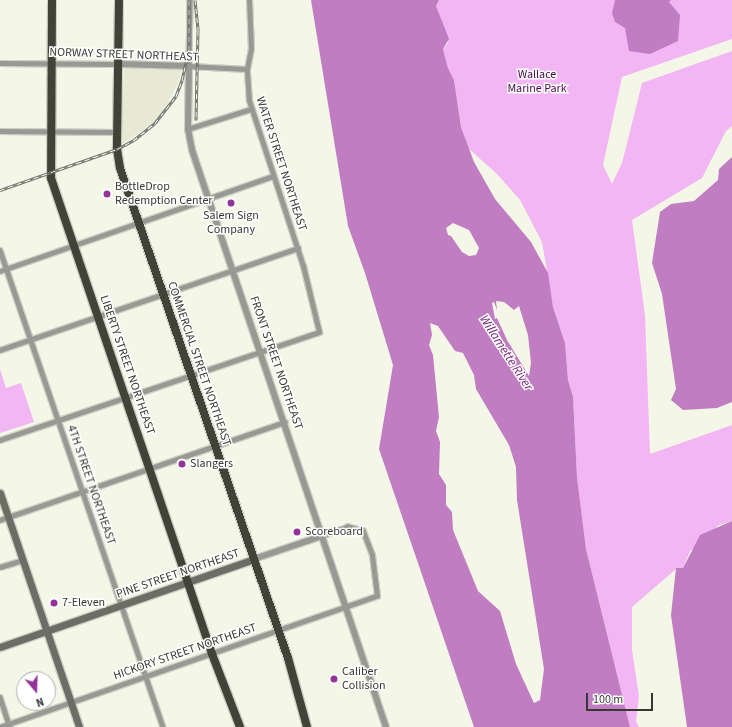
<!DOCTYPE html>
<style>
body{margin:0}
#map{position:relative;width:732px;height:727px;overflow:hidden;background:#f4f6e8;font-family:"Source Sans 3",sans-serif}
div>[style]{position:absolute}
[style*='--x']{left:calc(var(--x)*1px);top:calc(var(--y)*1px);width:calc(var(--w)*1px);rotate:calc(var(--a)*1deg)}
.built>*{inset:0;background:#e7e9d5}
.green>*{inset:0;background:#f2b6f4}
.water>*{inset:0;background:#c07dc2}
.roads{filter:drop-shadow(1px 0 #ced0c4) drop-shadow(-1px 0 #ced0c4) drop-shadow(0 1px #ced0c4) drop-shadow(0 -1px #ced0c4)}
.minor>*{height:4.5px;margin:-2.25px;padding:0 2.25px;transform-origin:2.25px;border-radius:2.25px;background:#989993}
.tertiary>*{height:6px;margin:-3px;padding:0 3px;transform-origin:3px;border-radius:3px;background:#989993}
.secondary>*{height:7px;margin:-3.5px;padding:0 3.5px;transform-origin:3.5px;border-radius:3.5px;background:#6c6d65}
.trunk>*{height:8px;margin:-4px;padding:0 4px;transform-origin:4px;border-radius:4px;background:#414238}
.rail>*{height:3px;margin-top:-1.5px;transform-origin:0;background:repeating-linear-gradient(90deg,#fff 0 4.5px,#71726a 0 9px);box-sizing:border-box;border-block:1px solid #71726a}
.dots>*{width:11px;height:11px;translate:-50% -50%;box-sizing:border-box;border:2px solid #fff;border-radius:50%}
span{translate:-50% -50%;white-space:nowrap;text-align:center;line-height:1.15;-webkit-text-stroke:3px #fff;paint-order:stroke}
.street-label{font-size:12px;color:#373833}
.park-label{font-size:12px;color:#48094c}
.poi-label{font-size:12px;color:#373833}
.left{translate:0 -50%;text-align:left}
.water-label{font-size:13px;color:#732278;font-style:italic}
.north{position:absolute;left:16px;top:671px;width:40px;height:40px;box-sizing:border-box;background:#fff;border:1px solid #afafad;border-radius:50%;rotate:161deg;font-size:11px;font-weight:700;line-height:16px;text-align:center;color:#373833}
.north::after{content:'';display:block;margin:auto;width:14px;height:18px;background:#94329a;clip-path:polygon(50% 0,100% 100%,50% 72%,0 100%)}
.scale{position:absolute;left:586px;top:693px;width:67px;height:18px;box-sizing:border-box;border:2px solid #373833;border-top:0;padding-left:5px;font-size:12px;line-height:14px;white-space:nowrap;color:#373833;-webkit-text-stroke:3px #fff;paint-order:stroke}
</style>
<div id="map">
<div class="built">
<div style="clip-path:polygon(124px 69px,182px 69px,178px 83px,163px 112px,153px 123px,122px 144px)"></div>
</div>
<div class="green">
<div style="clip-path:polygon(439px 0,732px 0,732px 39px,622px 77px,603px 165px,612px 184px,622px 163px,642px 83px,732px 51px,732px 126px,726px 131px,702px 178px,632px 220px,645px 315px,650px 454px,732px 425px,732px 521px,719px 525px,690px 551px,683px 568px,676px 569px,632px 607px,632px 650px,639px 696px,636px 721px,639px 727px,630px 727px,586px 549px,577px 477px,573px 397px,568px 380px,565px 343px,553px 307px,542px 242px,520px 200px,496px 173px,469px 149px,461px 127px,454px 80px,448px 68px,443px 49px,448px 43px,436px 6px)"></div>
<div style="clip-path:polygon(0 369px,6px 388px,21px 383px,34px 422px,0 433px)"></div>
</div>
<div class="water">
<div style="clip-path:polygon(evenodd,311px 0,439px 0,436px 6px,449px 39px,443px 49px,448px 68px,454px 80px,461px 127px,474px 162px,495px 199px,531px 242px,548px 273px,553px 307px,565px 343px,568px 380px,573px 397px,577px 477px,586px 549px,630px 727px,474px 727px,379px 449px,393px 365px,365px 273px,348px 226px,311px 0,453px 223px,469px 230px,479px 248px,476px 255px,469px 256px,462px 252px,451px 236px,448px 235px,446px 228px,453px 223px,311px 0,496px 301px,504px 302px,514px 310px,519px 306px,528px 335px,531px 363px,529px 376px,507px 340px,497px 318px,495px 319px,492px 303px,494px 302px,497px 310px,496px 301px,311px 0,430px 323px,438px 326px,455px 351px,463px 353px,474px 375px,476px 389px,509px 445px,516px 467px,517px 500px,544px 669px,540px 700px,534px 703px,516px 664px,500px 611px,478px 591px,453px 530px,452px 512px,446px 505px,446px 485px,439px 474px,440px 442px,436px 431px,439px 417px,433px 355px,429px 345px,432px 335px,430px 323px)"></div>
<div style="clip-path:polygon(615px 0,671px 0,669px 2px,680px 15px,678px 41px,650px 54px,629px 51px,625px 28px,615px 22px,612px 13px)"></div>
<div style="clip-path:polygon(732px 157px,732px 402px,717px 408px,683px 410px,671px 400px,676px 389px,662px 294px,652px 263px,660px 212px,671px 204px,694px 201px,718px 180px,719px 169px)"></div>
<div style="clip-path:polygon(732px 521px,732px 727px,687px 727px,671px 615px,676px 568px,683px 568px,700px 535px)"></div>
</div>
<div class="roads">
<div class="minor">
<div style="--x:190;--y:0;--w:66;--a:90.9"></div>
<div style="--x:189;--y:66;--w:58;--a:3"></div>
<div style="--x:0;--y:63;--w:118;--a:0.5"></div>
<div style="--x:188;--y:129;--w:66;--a:-17.6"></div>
<div style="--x:0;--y:131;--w:117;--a:0.5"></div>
<div style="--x:0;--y:250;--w:504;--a:71.13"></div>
<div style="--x:0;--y:271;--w:289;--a:-19.2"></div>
<div style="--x:0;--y:350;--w:315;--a:-18.9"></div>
<div style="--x:0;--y:440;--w:337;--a:-18.7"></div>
<div style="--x:319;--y:332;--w:68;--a:-103.6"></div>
<div style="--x:303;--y:266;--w:174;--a:-108.1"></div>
<div style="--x:249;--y:101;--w:32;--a:-94"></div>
<div style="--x:247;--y:69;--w:20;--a:-79"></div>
<div style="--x:251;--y:49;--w:49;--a:-92.3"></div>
<div style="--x:0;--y:520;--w:301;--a:-19"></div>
<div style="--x:0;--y:567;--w:24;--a:-17"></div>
<div style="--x:0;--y:697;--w:32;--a:72"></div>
<div style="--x:0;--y:727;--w:399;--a:-19.2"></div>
<div style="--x:377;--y:596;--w:41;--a:-97"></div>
<div style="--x:372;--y:555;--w:26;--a:-111"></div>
<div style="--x:363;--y:531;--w:16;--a:-165"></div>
<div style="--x:348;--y:527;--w:28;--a:161"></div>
</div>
<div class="tertiary">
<div style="--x:118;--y:64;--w:71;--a:1.6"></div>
<div style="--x:189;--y:66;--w:63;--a:90.9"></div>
<div style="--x:188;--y:129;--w:21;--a:79"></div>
<div style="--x:192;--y:150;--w:609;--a:71.42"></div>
<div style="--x:254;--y:559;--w:72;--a:-18.7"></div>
</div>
<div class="secondary">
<div style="--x:0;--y:493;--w:247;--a:71.3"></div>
<div style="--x:0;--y:647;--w:269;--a:-19.1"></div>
</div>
<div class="trunk">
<div style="--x:52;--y:0;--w:178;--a:90.3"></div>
<div style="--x:51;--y:178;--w:502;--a:71.31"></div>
<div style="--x:212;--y:654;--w:78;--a:69"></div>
<div style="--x:119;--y:0;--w:149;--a:90.8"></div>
<div style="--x:117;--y:149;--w:19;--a:81"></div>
<div style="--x:120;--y:168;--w:518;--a:71.08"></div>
<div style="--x:288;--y:658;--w:72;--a:74.6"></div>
</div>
</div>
<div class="rail">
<div style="--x:195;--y:0;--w:31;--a:84"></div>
<div style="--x:198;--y:31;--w:89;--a:91.3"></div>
<div style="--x:0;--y:190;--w:124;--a:-19.3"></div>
<div style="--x:117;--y:149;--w:19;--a:-28"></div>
<div style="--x:134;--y:140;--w:27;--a:-39"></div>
<div style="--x:155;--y:123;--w:34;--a:-52"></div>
<div style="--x:176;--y:96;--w:17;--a:-69"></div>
<div style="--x:182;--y:80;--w:31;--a:-77"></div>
<div style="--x:189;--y:50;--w:50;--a:-90"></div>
</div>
<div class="dots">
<div style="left:107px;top:194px;background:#94329a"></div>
<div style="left:231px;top:203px;background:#94329a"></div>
<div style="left:182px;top:464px;background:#94329a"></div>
<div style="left:297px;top:532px;background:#94329a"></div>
<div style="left:54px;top:603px;background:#94329a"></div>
<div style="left:334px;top:679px;background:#94329a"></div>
</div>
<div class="street-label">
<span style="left:124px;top:55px;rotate:2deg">NORWAY STREET NORTHEAST</span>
<span style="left:281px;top:164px;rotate:72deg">WATER STREET NORTHEAST</span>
<span style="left:276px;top:363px;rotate:71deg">FRONT STREET NORTHEAST</span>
<span style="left:199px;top:364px;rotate:71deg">COMMERCIAL STREET NORTHEAST</span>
<span style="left:127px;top:365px;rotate:71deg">LIBERTY STREET NORTHEAST</span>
<span style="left:91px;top:485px;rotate:71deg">4TH STREET NORTHEAST</span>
<span style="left:178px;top:574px;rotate:-19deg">PINE STREET NORTHEAST</span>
<span style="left:185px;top:652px;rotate:-19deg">HICKORY STREET NORTHEAST</span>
</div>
<div class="park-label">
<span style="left:537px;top:82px">Wallace<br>Marine Park</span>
</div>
<div class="poi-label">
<span class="left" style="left:115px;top:194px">BottleDrop<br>Redemption Center</span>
<span style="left:231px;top:223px">Salem Sign<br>Company</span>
<span class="left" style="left:190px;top:464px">Slangers</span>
<span class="left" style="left:305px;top:532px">Scoreboard</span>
<span class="left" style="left:62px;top:603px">7-Eleven</span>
<span class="left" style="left:342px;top:679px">Caliber<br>Collision</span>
</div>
<div class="water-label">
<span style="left:506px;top:353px;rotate:57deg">Willamette River</span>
</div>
<div class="north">N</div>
<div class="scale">100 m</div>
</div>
